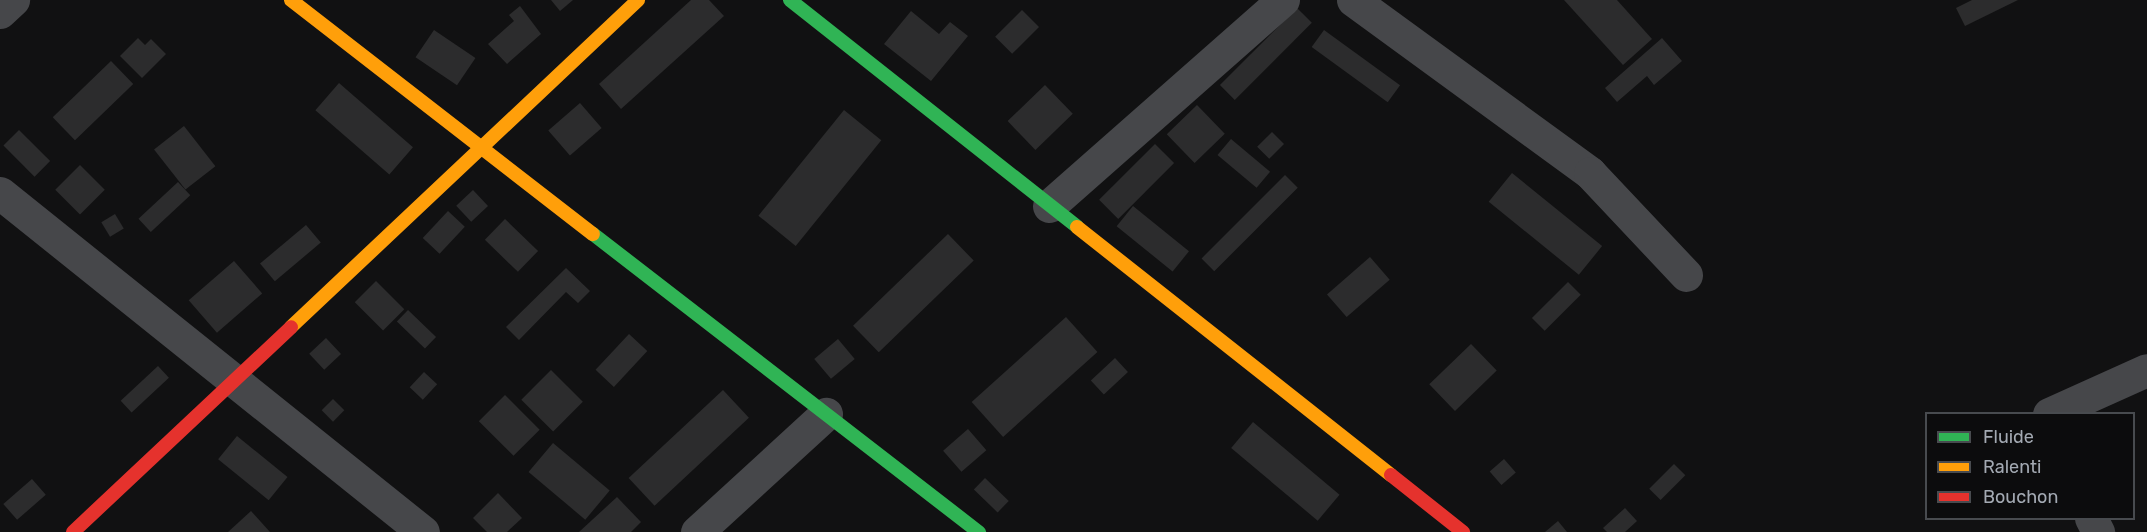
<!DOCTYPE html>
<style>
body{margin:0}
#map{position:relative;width:2147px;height:532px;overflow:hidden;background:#111112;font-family:Rubik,sans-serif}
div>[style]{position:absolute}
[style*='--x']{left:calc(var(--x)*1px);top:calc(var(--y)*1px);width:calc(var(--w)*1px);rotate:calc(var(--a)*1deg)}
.building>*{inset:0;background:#2c2c2d;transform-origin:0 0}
.street>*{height:33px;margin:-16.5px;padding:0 16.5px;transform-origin:16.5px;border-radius:16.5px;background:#46474a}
.fast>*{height:14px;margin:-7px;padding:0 7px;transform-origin:7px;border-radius:7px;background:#30b455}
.slow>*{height:14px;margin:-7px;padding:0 7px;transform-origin:7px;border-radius:7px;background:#ff9f0a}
.jam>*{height:14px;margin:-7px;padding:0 7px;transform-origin:7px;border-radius:7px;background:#e5322d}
span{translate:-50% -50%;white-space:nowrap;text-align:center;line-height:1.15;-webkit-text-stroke:4.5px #0c0c0d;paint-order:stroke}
.legend{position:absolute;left:1925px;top:412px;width:210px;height:108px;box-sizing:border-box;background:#0c0c0d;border:2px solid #484b4f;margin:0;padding:8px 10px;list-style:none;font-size:18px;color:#a3a9b2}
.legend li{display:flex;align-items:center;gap:12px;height:30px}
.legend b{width:30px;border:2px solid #484b4f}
</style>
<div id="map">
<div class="building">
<div style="clip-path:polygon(551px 0,573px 0,560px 11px)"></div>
<div style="clip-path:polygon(691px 0,709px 0,724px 16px,621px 109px,599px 84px)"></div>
<div style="clip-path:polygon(1564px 0,1617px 0,1652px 39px,1623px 65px)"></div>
<div style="clip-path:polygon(1972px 0,2018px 0,1965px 26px,1956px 8px)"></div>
<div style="clip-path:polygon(520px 6px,541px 34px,507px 64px,488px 44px,514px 21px,509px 15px)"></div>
<div style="left:1297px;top:8px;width:21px;height:109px;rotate:45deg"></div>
<div style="left:1022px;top:10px;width:24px;height:38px;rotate:45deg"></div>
<div style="clip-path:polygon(911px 11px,939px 34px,950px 22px,968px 36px,931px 81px,884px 44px)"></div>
<div style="left:434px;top:30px;width:50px;height:33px;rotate:34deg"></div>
<div style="left:1324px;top:30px;width:94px;height:21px;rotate:36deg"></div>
<div style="clip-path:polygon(138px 38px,145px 45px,151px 39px,166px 54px,142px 78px,120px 56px)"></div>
<div style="clip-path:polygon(1662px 38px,1682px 61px,1654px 85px,1647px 76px,1617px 102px,1605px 88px)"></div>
<div style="left:111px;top:61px;width:32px;height:81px;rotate:46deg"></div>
<div style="left:339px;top:83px;width:98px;height:36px;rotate:41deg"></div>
<div style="left:1045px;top:85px;width:40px;height:52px;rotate:46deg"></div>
<div style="left:580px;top:103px;width:33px;height:42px;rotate:49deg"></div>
<div style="left:1197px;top:105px;width:40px;height:42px;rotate:46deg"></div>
<div style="left:844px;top:110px;width:48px;height:136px;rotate:39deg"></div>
<div style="left:184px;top:126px;width:51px;height:38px;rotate:52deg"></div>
<div style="left:19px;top:130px;width:44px;height:22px;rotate:45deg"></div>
<div style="left:1272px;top:132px;width:17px;height:21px;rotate:45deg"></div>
<div style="left:1231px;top:139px;width:51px;height:21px;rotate:40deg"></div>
<div style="left:1155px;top:144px;width:27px;height:79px;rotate:45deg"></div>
<div style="left:80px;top:165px;width:35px;height:35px;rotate:45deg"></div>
<div style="left:1512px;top:173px;width:116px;height:37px;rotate:39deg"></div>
<div style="left:1285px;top:175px;width:18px;height:118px;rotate:45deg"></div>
<div style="left:178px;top:182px;width:18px;height:54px;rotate:47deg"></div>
<div style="left:473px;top:190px;width:22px;height:23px;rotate:47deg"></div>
<div style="left:1133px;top:206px;width:72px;height:26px;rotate:39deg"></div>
<div style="left:448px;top:211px;width:23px;height:37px;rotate:43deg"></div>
<div style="left:115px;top:214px;width:17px;height:16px;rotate:59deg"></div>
<div style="left:505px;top:219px;width:46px;height:29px;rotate:44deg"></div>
<div style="left:306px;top:225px;width:23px;height:60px;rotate:50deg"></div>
<div style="left:948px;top:234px;width:37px;height:132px;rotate:46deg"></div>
<div style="left:1370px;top:257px;width:30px;height:57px;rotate:49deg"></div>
<div style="left:234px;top:261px;width:43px;height:60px;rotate:49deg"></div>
<div style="clip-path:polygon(566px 268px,590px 291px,578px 303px,566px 292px,519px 340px,506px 327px)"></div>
<div style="left:376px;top:281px;width:40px;height:30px;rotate:45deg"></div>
<div style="left:1568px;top:282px;width:18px;height:51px;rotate:45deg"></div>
<div style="left:408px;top:310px;width:39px;height:16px;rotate:44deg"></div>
<div style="left:1066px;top:317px;width:47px;height:127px;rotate:48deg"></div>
<div style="left:629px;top:334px;width:25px;height:49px;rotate:43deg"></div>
<div style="left:326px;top:338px;width:22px;height:23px;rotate:47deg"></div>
<div style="left:838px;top:339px;width:26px;height:31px;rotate:50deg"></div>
<div style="left:1471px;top:344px;width:37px;height:58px;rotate:46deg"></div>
<div style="left:1115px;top:358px;width:19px;height:33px;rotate:47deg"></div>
<div style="left:158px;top:366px;width:16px;height:51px;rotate:47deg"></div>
<div style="left:551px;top:370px;width:45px;height:42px;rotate:45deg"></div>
<div style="left:424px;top:372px;width:18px;height:21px;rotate:43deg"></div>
<div style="left:723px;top:390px;width:38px;height:129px;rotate:47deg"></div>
<div style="left:505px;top:395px;width:49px;height:37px;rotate:45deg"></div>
<div style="left:333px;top:399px;width:16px;height:16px;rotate:45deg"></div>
<div style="left:1253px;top:422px;width:113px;height:34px;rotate:40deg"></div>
<div style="left:968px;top:429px;width:28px;height:33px;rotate:49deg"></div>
<div style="left:237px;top:436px;width:65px;height:30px;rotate:39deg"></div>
<div style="left:553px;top:443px;width:74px;height:38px;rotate:40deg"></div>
<div style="left:1504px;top:459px;width:18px;height:19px;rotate:49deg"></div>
<div style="left:1674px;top:464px;width:16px;height:35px;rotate:45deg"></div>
<div style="left:985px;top:478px;width:33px;height:16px;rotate:44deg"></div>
<div style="left:32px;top:479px;width:21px;height:38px;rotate:49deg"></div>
<div style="clip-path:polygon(498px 493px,522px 518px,507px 532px,487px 532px,473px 518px)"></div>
<div style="clip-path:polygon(617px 497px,641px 522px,631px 532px,579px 532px)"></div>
<div style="clip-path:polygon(1625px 508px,1637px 521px,1625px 532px,1607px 532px,1603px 528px)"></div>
<div style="clip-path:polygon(251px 511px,270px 532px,228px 532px)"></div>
<div style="clip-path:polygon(1558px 521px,1567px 532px,1545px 532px)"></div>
</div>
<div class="street">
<div style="--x:1353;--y:0;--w:293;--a:36.1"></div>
<div style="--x:1590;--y:173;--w:140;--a:46.7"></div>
<div style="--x:0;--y:12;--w:18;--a:-43"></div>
<div style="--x:0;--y:193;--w:542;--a:38.71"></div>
<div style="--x:1049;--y:206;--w:312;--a:-41.4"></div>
<div style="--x:2049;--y:414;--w:107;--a:-24.2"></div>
<div style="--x:2091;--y:518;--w:16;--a:63"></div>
<div style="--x:697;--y:532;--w:175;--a:-42.5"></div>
</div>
<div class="fast">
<div style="--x:790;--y:0;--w:366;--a:38.3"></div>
<div style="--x:593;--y:234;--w:488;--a:37.7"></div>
</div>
<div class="slow">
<div style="--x:291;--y:0;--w:382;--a:37.8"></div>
<div style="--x:1077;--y:227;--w:400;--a:38.3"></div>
<div style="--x:291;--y:327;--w:477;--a:-43.3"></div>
</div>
<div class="jam">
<div style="--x:1391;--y:475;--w:92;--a:38.4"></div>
<div style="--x:73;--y:532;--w:299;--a:-43.2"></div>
</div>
<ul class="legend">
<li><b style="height:8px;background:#30b455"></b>Fluide</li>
<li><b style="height:8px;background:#ff9f0a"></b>Ralenti</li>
<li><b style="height:8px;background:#e5322d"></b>Bouchon</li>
</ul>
</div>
